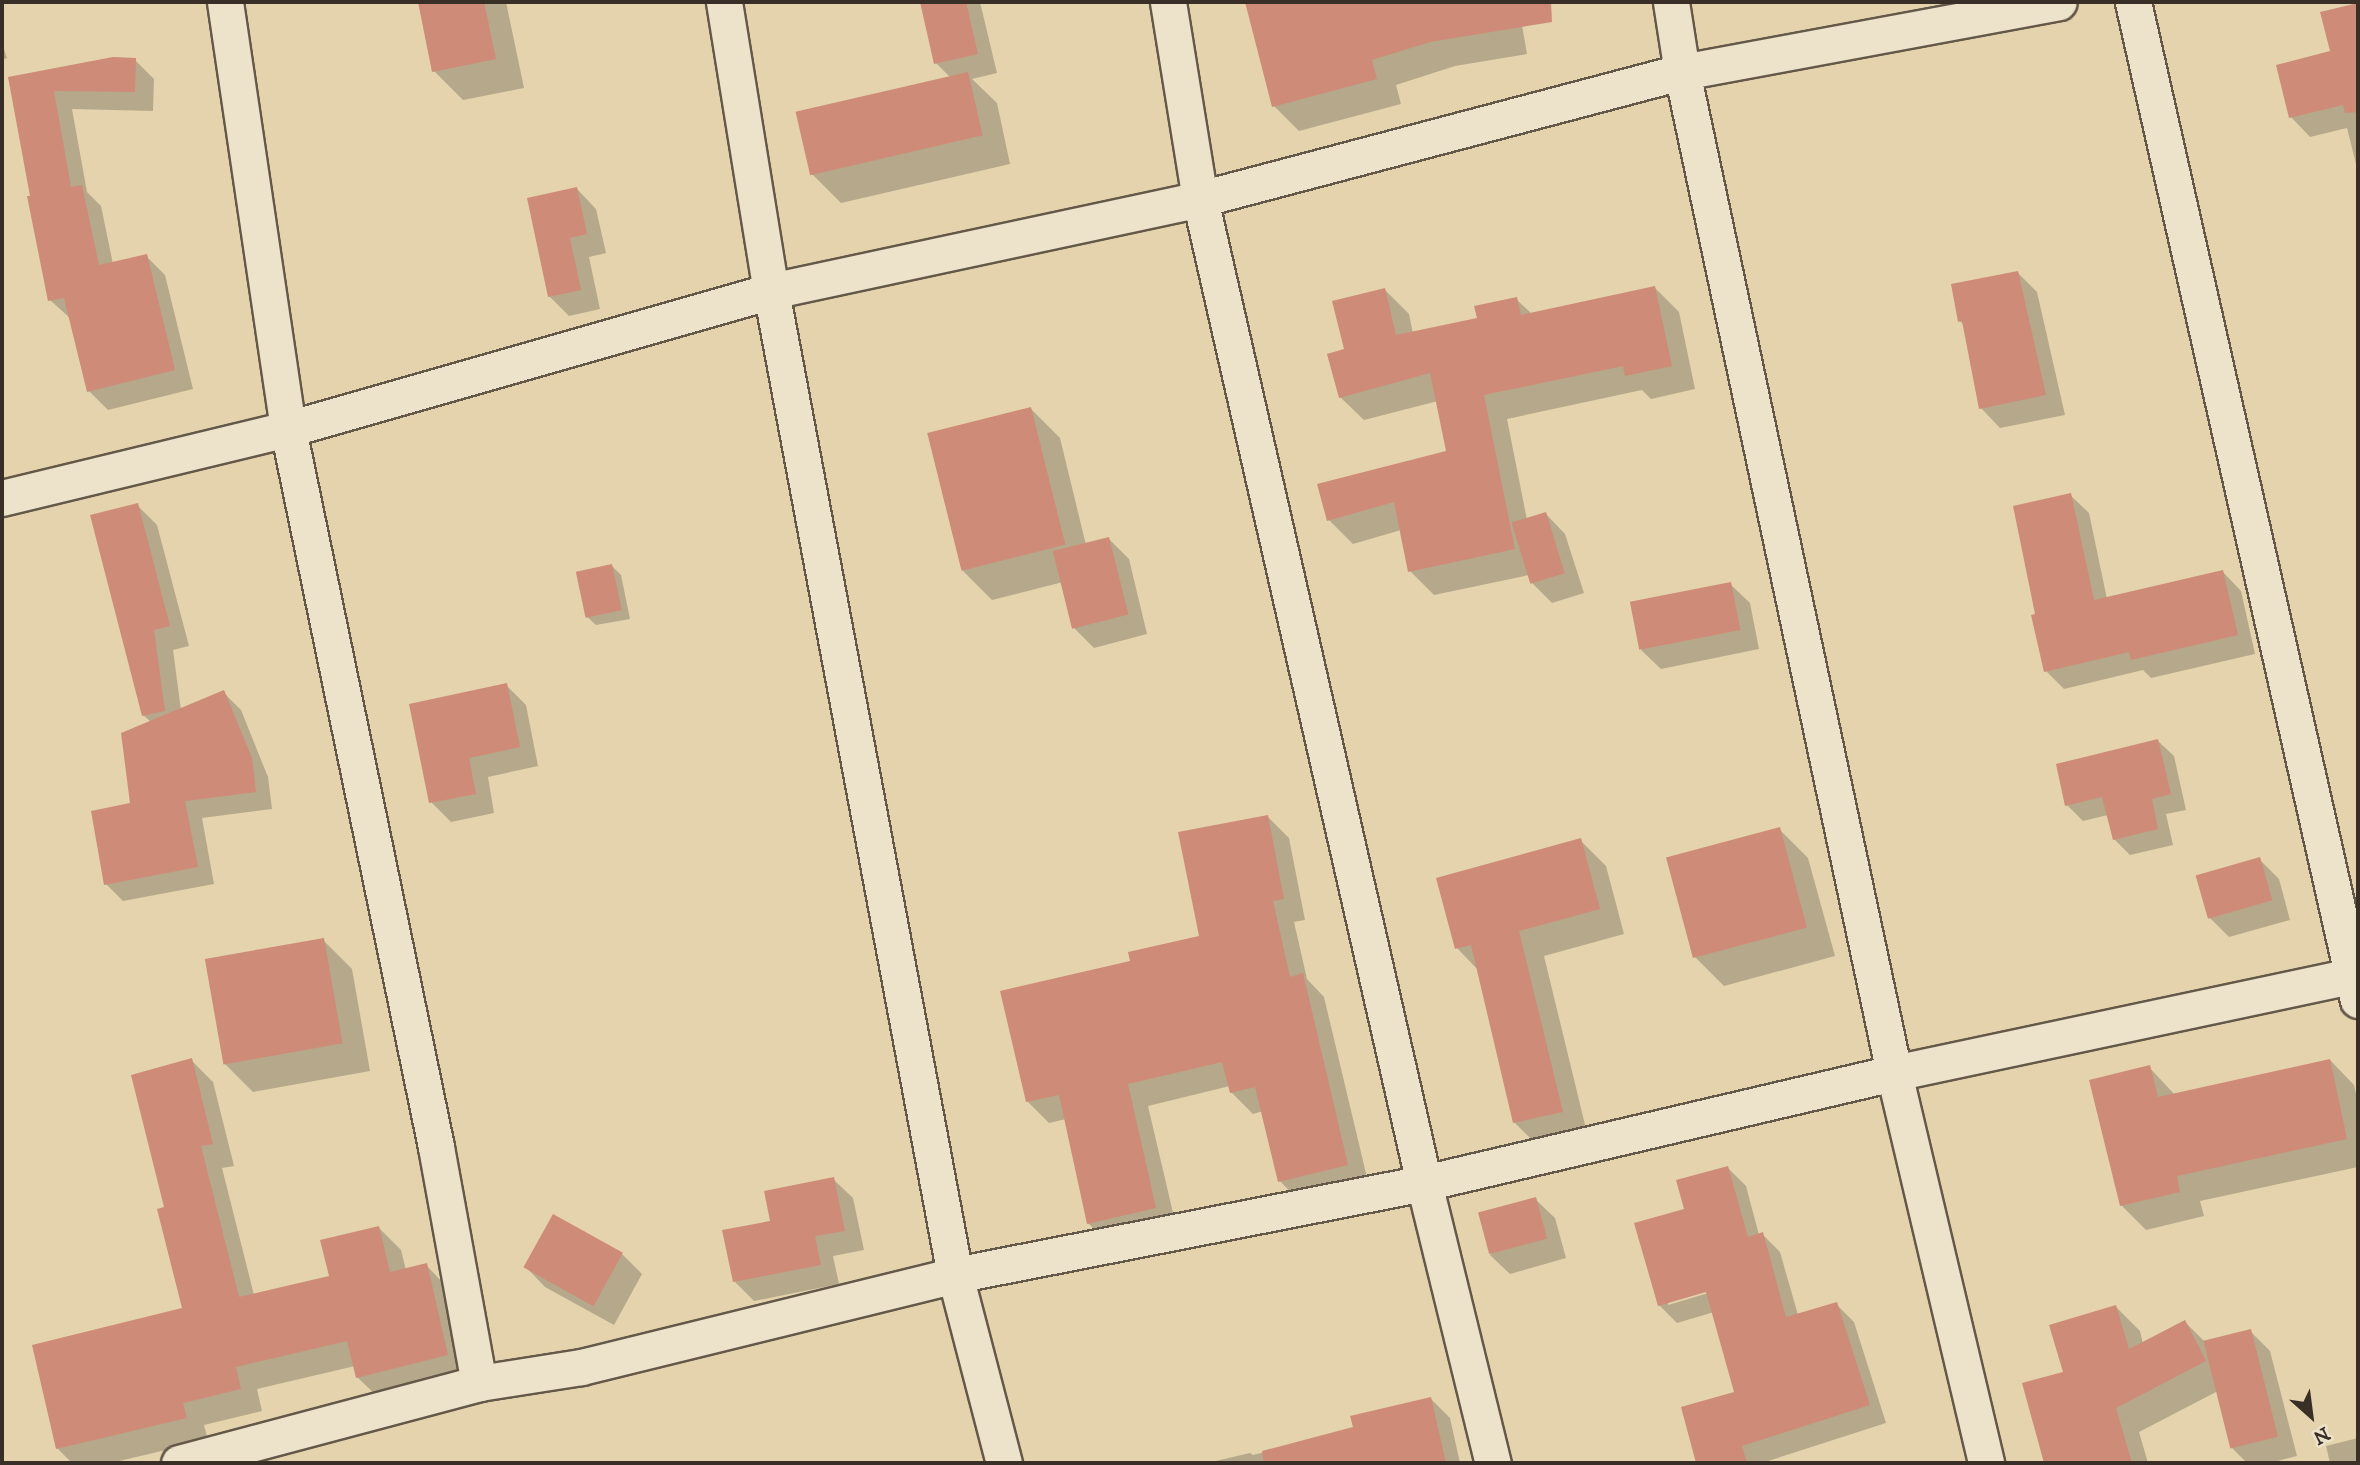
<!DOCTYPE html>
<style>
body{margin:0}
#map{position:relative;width:2360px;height:1465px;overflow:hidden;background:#e4d3ad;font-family:"IM FELL DW Pica",serif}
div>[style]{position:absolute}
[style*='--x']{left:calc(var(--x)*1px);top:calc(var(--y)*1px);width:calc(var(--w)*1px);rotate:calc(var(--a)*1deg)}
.shadow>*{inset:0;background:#0003}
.building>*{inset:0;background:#ce8b77;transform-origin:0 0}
.roads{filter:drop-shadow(2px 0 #645848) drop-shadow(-2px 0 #645848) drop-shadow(0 2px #645848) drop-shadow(0 -2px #645848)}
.street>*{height:35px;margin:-17.5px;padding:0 17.5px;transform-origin:17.5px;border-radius:17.5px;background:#ede2ca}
span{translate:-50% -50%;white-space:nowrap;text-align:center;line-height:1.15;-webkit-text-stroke:5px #ede2ca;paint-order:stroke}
.frame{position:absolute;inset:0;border:4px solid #3a2f26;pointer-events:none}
.north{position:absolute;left:2276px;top:1381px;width:70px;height:70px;-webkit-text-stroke:5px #ede2ca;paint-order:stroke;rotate:152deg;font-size:19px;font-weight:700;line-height:28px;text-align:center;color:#3a2f26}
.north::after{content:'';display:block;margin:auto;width:24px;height:32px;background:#3a2f26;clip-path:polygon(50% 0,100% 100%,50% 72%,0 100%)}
</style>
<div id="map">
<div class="shadow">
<div style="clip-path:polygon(420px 2px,506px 2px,524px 88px,463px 100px,434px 71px)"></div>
<div style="clip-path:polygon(922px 2px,980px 2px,997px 73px,972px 79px,997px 103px,1010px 164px,841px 203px,812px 174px,951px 78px,936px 63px)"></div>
<div style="clip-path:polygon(1247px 2px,1518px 2px,1527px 54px,1455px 66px,1396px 85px,1401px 104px,1299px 131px,1274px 106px)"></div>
<div style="clip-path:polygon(2358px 4px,2358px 172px,2347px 128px,2310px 137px,2291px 117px,2332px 53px,2322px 13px)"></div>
<div style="clip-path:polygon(2px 43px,7px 58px,2px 60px)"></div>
<div style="clip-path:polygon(135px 60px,154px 79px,153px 111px,72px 109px,87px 192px,101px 206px,113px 264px,146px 256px,165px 275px,193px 389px,108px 410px,89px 391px,71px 319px,50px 300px,10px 78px)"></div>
<div style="clip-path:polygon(577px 189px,596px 209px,606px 253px,589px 257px,600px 309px,569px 316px,549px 296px)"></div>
<div style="clip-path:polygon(2018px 273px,2037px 292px,2065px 415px,2000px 428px,1981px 408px,1965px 326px,1960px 321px)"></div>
<div style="clip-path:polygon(1655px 288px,1679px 312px,1695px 389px,1651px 399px,1642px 390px,1507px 419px,1527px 520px,1546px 514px,1565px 534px,1584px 593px,1552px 603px,1532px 583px,1529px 575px,1434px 595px,1410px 571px,1401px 530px,1353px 544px,1329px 520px,1448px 452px,1438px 401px,1364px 420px,1340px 397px,1346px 350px,1385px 290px,1409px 314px,1413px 334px,1479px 320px,1516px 299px,1532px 314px)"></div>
<div style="clip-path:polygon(1031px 409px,1060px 438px,1086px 545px,1109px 539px,1129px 559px,1147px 634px,1094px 648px,1074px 628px,1063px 582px,992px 600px,963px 571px)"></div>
<div style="clip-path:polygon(2070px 495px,2089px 513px,2107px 599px,2223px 572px,2241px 591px,2255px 654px,2151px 678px,2143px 670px,2064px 689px,2046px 671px)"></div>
<div style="clip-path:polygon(137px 505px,157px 525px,189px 646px,173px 650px,181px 710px,223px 692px,241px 710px,268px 777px,272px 809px,202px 818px,214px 884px,123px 901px,106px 884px,132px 804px,151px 722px,143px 715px)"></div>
<div style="clip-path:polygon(612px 566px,621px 575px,630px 619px,596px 625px,586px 616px)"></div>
<div style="clip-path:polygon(1730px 584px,1750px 603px,1759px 649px,1661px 669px,1641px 650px)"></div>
<div style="clip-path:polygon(506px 685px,526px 705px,538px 766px,488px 777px,494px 813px,451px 822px,431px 802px)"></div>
<div style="clip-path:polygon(2158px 741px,2174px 756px,2186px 810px,2166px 814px,2173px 845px,2130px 855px,2114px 839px,2108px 815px,2083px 821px,2067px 805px)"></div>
<div style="clip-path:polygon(1267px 816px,1289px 838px,1305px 920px,1294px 922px,1307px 979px,1324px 997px,1369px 1186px,1301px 1203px,1280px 1181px,1263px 1111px,1253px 1114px,1231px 1092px,1230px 1086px,1148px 1106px,1177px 1230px,1110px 1245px,1088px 1223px,1066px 1119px,1049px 1123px,1027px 1101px,1132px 962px,1201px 938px)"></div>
<div style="clip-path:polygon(1779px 829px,1808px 858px,1835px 956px,1724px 986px,1695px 957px)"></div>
<div style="clip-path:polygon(1580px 840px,1606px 866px,1624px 934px,1544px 956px,1588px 1137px,1540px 1148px,1514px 1122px,1478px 970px,1457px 948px)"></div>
<div style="clip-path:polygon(2259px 859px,2279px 879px,2290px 920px,2229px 937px,2209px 917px)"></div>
<div style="clip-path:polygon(323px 940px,352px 969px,370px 1071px,253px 1092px,224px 1063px)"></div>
<div style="clip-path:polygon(191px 1060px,213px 1082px,234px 1166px,222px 1168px,254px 1295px,331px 1277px,379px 1228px,401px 1250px,406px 1270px,426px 1265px,448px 1288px,469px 1377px,380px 1399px,357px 1377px,355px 1366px,257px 1389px,262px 1411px,204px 1425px,208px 1440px,111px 1463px,72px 1463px,58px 1449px,184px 1309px,166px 1208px)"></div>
<div style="clip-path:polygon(2330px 1060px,2354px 1085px,2358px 1103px,2358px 1167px,2200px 1201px,2204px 1216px,2146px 1230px,2121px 1205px,2149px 1067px,2175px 1095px)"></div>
<div style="clip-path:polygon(evenodd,1728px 1168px,1746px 1186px,1759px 1235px,1762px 1234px,1780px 1252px,1798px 1315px,1836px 1304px,1854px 1322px,1886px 1423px,1762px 1463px,1687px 1463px,1697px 1461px,1736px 1394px,1714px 1312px,1677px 1323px,1659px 1305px,1686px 1210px,1728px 1168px,1714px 1288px,1715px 1291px,1668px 1305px,1668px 1301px,1714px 1288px)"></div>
<div style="clip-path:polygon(833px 1179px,853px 1198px,864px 1250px,833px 1256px,839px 1284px,754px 1301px,735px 1282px,772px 1222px)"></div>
<div style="clip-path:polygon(1535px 1199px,1555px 1218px,1566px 1258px,1510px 1274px,1490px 1255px)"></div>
<div style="clip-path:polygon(622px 1254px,642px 1274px,614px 1325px,545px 1287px,526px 1267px)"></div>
<div style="clip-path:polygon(2116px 1307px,2140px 1331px,2143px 1344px,2185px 1322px,2206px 1343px,2250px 1331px,2270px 1351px,2297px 1456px,2270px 1463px,2247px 1463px,2232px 1448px,2218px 1391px,2139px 1432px,2148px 1463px,2046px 1463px,2024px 1385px,2065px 1373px)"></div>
<div style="clip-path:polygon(1431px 1399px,1450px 1418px,1460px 1463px,1207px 1463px,1250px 1453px,1253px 1455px,1355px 1429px)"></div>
<div style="clip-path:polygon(2358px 1438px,2358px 1463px,2330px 1463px,2326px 1446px)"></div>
</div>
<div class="building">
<div style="clip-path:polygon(418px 2px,484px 2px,496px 59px,432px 72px)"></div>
<div style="clip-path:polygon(920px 2px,966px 2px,978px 54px,934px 64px)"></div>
<div style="clip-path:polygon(1245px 2px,1551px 2px,1552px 22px,1430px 42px,1372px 60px,1377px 79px,1272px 107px)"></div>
<div style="clip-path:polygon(2358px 3px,2358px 112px,2345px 113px,2343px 105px,2289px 118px,2276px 65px,2330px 51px,2320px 12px)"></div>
<div style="clip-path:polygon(113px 57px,136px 58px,135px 92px,54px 91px,71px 187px,82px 185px,99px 265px,147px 254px,175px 370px,87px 392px,64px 298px,48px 301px,27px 196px,30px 196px,8px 77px)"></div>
<div style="left:968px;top:72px;width:65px;height:177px;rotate:77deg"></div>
<div style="clip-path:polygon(577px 187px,587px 234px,570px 238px,581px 290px,548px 297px,527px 198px)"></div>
<div style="clip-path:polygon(2018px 271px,2046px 395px,1979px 409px,1962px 321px,1958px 322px,1951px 284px)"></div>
<div style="clip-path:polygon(1655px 286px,1672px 366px,1625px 376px,1623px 366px,1484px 395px,1515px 549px,1408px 572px,1394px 502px,1327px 521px,1317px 484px,1446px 451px,1430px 373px,1339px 398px,1327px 354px,1344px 349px,1332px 301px,1385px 288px,1396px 335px,1477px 318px,1474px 306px,1517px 297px,1521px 315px)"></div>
<div style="left:1031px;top:407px;width:142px;height:107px;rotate:76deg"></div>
<div style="clip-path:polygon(2071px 493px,2094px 600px,2223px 570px,2238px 635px,2131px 660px,2129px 652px,2044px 672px,2031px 615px,2035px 614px,2013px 506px)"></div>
<div style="clip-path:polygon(138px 503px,170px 626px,154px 630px,165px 711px,142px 716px,90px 515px)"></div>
<div style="left:1546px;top:512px;width:64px;height:36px;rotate:73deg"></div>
<div style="left:1109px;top:537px;width:80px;height:58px;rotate:76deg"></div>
<div style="left:612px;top:564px;width:47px;height:37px;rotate:78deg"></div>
<div style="left:1731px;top:582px;width:49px;height:103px;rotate:79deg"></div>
<div style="clip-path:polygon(507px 683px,520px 747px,469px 758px,476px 794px,429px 803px,409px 704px)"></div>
<div style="clip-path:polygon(224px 690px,252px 758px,256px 792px,185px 801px,198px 867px,104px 885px,91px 811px,130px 803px,121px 733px)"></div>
<div style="clip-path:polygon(2158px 739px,2171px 794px,2152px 799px,2158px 829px,2113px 840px,2102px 797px,2065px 806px,2056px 764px)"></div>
<div style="clip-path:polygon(1268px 815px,1284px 899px,1273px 901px,1290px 977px,1303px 973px,1348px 1165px,1278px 1182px,1255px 1087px,1230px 1093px,1222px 1062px,1128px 1084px,1156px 1208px,1087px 1224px,1059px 1095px,1026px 1102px,1000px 991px,1130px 961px,1128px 952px,1199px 936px,1178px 832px)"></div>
<div style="left:1780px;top:827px;width:104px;height:118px;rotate:75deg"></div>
<div style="clip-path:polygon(1581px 838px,1600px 909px,1519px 931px,1563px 1112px,1513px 1123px,1471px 945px,1455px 949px,1436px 878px)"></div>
<div style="left:2260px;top:857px;width:45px;height:67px;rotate:74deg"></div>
<div style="left:324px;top:938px;width:107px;height:121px;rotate:80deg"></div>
<div style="clip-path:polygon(192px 1058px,213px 1144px,201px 1146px,239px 1297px,329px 1276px,320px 1240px,379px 1226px,390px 1272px,427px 1263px,448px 1355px,356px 1378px,347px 1341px,236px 1367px,241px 1389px,183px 1403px,187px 1418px,56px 1449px,32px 1345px,182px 1308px,157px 1209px,164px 1207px,131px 1075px)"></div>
<div style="clip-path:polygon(2330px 1059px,2347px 1139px,2177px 1176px,2180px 1192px,2120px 1206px,2089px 1080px,2150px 1065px,2158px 1097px)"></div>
<div style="clip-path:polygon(1728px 1166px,1748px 1237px,1763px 1232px,1786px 1317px,1837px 1302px,1870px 1405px,1742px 1446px,1747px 1463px,1696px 1463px,1681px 1407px,1734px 1392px,1706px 1292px,1658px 1306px,1634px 1223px,1684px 1209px,1676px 1180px)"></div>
<div style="clip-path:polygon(834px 1177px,845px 1231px,815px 1236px,821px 1265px,733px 1282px,722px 1230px,770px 1221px,764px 1191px)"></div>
<div style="left:1536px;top:1197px;width:43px;height:60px;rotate:75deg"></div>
<div style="left:553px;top:1214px;width:80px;height:61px;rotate:29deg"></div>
<div style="clip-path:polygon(2116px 1305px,2129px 1349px,2185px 1320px,2206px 1361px,2116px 1408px,2132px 1463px,2044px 1463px,2022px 1383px,2063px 1372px,2049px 1325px)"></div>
<div style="left:2251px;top:1329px;width:111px;height:49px;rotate:76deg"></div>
<div style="clip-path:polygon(1431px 1397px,1446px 1463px,1264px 1463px,1262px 1451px,1353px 1427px,1350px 1416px)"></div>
</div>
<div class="roads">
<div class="street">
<div style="--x:225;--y:2;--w:432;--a:81.6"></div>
<div style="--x:288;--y:429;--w:733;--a:78.35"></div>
<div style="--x:436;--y:1147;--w:240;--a:79.7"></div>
<div style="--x:724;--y:2;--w:293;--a:80.8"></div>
<div style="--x:771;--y:291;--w:1001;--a:79.41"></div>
<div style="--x:955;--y:1275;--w:194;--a:75.4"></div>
<div style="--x:1168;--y:2;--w:200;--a:80.8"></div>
<div style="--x:1200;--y:199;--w:1009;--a:77.18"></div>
<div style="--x:1424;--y:1183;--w:288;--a:76.2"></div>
<div style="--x:1671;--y:2;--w:71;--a:81.1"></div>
<div style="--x:1682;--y:72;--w:1023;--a:78.04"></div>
<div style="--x:1894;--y:1073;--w:401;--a:76.7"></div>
<div style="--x:2133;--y:2;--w:1023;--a:77.3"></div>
<div style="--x:2;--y:498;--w:294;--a:-13.6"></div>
<div style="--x:288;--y:429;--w:502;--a:-15.95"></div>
<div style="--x:771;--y:291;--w:439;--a:-12.1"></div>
<div style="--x:1200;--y:199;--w:498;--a:-14.8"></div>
<div style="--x:1682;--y:72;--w:383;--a:-10.5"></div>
<div style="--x:179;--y:1463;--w:310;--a:-14.9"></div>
<div style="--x:479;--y:1383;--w:103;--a:-8.9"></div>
<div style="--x:581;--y:1367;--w:385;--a:-13.8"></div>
<div style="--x:955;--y:1275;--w:478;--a:-11.1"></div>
<div style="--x:1424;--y:1183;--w:483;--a:-13.2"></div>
<div style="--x:1894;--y:1073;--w:474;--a:-12"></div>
</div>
</div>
<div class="frame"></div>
<div class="north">N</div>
</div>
